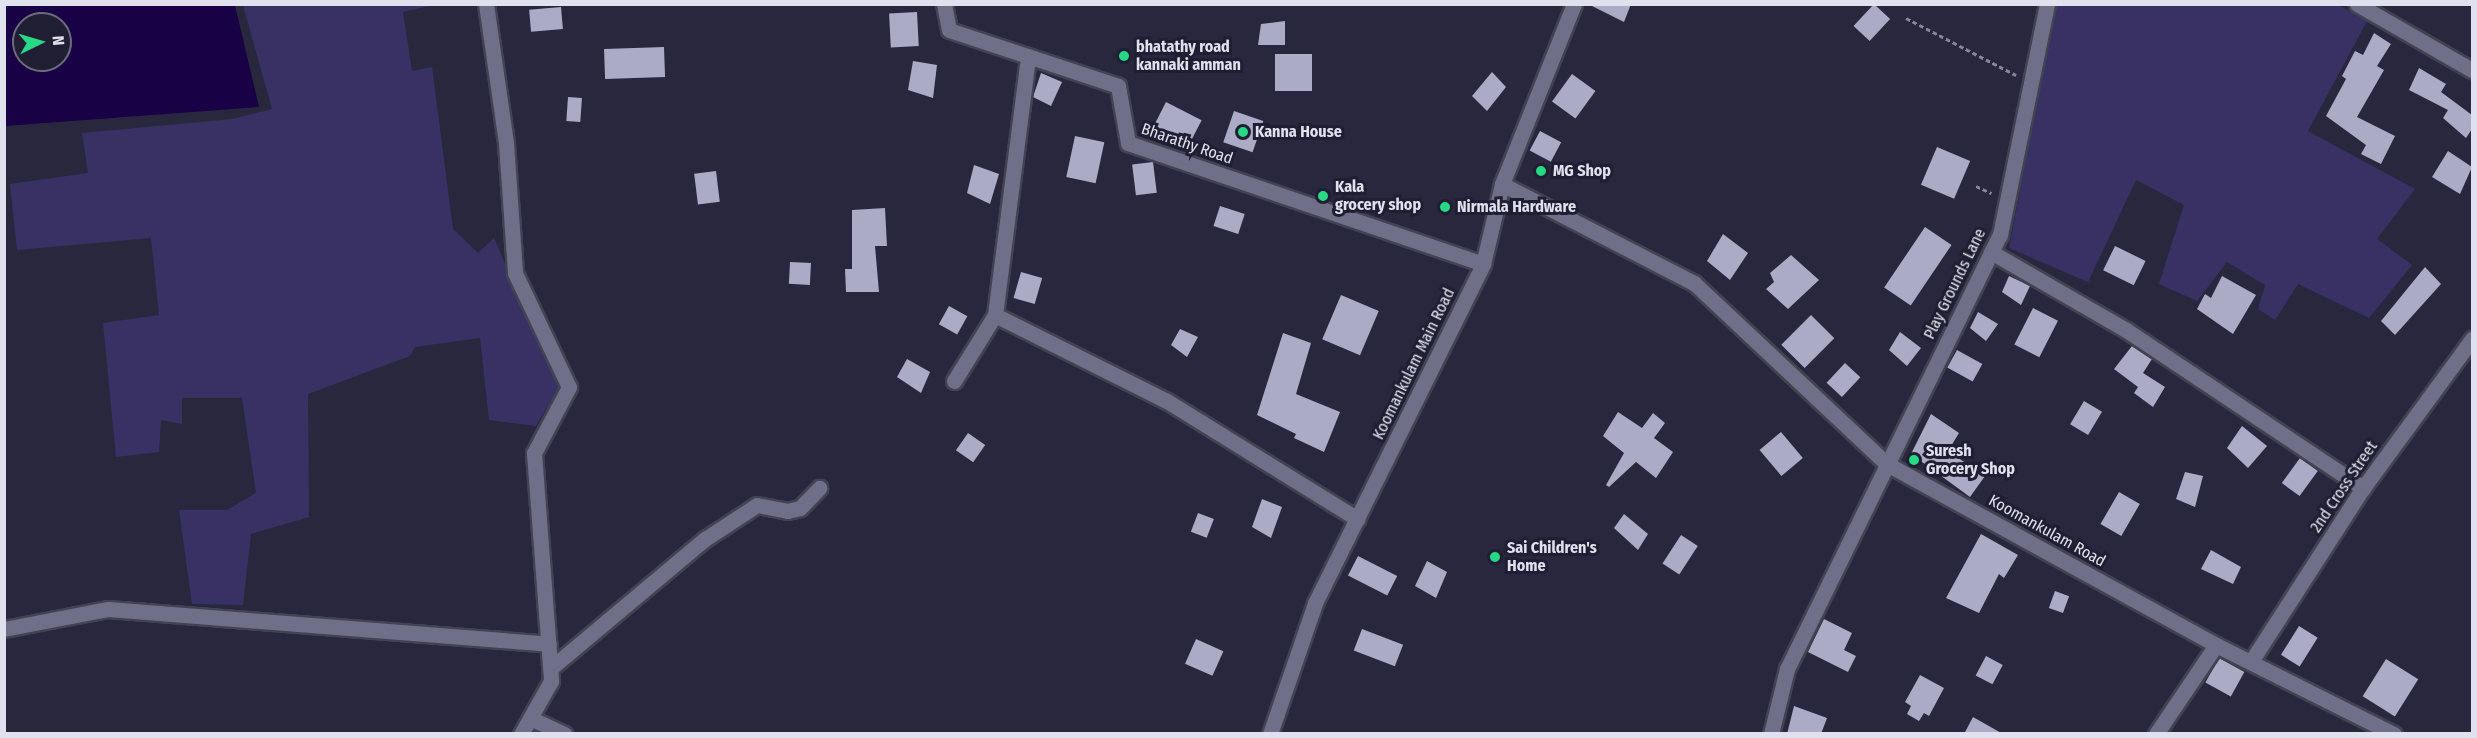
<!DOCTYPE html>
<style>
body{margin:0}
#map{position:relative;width:2477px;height:738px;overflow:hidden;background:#29273d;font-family:"Fira Sans Condensed",sans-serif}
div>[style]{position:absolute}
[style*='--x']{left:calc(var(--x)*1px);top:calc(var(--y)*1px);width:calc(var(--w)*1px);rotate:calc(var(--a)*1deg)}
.green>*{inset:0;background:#393164}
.water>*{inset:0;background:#190146}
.building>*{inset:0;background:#acabc6;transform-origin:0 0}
.path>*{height:3px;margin-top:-1.5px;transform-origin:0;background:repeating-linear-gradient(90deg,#878698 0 4.5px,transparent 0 7.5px)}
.roads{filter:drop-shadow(2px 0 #434254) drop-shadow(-2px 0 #434254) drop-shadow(0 2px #434254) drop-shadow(0 -2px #434254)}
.minor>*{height:15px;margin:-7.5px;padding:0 7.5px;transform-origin:7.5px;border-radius:7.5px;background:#706f88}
.dots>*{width:16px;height:16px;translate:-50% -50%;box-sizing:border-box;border:3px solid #201e32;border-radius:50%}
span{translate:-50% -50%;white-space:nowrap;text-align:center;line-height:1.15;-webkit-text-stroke:6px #201e32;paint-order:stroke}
.poi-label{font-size:16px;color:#e0e0ee;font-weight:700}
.left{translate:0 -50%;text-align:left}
.street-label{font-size:16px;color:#e0e0ee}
.frame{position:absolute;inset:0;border:6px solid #e0e0ee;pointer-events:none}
.north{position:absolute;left:12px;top:12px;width:60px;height:60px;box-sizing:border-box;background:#201e32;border:2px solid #6d6c7d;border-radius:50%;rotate:85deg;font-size:16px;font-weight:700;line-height:24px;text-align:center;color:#e0e0ee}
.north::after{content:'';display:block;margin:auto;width:21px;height:27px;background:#27d885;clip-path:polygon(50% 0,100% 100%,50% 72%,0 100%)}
</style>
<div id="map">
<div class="green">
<div style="clip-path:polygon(243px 5px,434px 5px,403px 12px,412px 71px,432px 67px,453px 229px,478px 253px,494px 238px,559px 387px,536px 426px,489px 420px,480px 338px,415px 347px,410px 356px,308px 394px,309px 517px,251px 534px,243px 605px,192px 604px,179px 510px,227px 510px,256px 493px,242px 398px,182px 398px,182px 424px,161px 420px,159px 452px,116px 457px,103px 323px,159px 315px,151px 238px,17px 250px,10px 184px,88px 173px,82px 133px,232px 119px,272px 109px)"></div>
<div style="clip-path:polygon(2055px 5px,2338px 5px,2367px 21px,2308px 131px,2415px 189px,2377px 239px,2412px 265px,2369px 318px,2298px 284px,2275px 320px,2258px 309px,2265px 285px,2227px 262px,2197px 301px,2159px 284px,2184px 205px,2136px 180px,2088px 282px,2009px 248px)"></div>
</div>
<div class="water">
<div style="clip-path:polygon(evenodd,4px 5px,235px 5px,259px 107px,5px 126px,4px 5px,24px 24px,60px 24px,60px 60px,24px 60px,24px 24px)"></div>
</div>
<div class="building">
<div style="clip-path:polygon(1588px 4px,1631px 4px,1624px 22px)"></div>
<div style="left:1874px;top:4px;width:22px;height:30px;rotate:43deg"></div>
<div style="left:561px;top:7px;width:22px;height:32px;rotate:85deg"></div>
<div style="left:917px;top:12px;width:34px;height:28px;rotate:87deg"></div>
<div style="clip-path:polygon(1285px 21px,1285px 45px,1258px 45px,1261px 24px)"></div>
<div style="clip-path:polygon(2374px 33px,2391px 44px,2377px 66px,2384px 70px,2357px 117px,2395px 136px,2381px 164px,2361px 154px,2366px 145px,2326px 116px,2346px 79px,2342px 76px,2355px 51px,2363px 55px)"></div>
<div style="left:664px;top:47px;width:30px;height:60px;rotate:88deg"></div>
<div style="left:1312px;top:54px;width:37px;height:37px;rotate:90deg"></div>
<div style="clip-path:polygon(913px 61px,937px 65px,933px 98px,908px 90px)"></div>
<div style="clip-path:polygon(2419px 68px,2446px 84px,2441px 92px,2472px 115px,2472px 129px,2466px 138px,2443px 118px,2448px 110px,2409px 90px)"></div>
<div style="clip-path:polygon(1492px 72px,1506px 87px,1487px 111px,1472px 96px)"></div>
<div style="clip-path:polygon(1041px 73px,1062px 82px,1051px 106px,1033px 97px)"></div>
<div style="left:1572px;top:74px;width:29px;height:34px;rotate:36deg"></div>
<div style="left:568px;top:97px;width:14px;height:24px;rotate:4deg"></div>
<div style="left:1166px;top:102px;width:40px;height:28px;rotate:27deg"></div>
<div style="left:1234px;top:111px;width:31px;height:33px;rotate:19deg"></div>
<div style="left:1540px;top:131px;width:24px;height:22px;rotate:28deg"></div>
<div style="left:1075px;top:136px;width:30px;height:42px;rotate:12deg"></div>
<div style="left:1937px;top:147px;width:36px;height:41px;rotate:23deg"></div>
<div style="clip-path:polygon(2448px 151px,2472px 167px,2460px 194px,2432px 177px)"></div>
<div style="left:1153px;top:162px;width:31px;height:21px;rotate:83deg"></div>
<div style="clip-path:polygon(974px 165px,999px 174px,990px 204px,967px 193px)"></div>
<div style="left:716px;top:171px;width:31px;height:22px;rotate:83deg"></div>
<div style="left:1220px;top:206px;width:26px;height:21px;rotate:18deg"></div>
<div style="clip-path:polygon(885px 208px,887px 246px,875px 246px,879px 292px,846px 292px,845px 269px,852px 269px,852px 210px)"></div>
<div style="left:1925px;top:227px;width:32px;height:73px;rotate:34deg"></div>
<div style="clip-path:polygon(1723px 234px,1748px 253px,1730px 280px,1707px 261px)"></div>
<div style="left:2115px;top:246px;width:34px;height:27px;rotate:26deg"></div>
<div style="clip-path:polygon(1791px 255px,1819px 280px,1788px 309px,1766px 289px,1774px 282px,1770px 273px)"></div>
<div style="left:811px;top:263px;width:22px;height:21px;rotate:93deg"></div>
<div style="clip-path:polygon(2425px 267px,2441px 284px,2395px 335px,2381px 321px)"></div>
<div style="left:1021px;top:272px;width:22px;height:27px;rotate:16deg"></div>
<div style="clip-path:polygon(2009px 276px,2030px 286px,2021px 305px,2002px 292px)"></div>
<div style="clip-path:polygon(2222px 276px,2256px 295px,2233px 334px,2197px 309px,2205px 294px,2211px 298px)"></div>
<div style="left:1341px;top:295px;width:41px;height:48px;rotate:23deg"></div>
<div style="left:949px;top:306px;width:21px;height:21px;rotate:29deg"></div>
<div style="left:2033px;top:308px;width:28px;height:41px;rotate:27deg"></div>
<div style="clip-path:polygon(1978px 312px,1998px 324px,1986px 341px,1970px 328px)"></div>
<div style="left:1811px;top:315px;width:33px;height:42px;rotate:45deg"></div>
<div style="clip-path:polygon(1180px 329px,1198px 337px,1187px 357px,1171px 345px)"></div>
<div style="clip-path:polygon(1900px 332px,1921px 348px,1907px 366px,1889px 350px)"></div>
<div style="clip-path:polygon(1283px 333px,1311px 343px,1296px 394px,1340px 412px,1324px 452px,1294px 438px,1296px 434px,1257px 415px)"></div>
<div style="clip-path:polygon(2132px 346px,2152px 359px,2143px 373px,2165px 387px,2153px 407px,2134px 393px,2138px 387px,2114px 369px)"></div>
<div style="left:1957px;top:350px;width:29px;height:20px;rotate:29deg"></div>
<div style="clip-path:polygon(907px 359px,930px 372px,921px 393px,897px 377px)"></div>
<div style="left:1845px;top:363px;width:21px;height:27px;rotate:43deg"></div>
<div style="left:2084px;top:401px;width:21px;height:27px;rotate:31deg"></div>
<div style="clip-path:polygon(1618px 412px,1642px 428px,1653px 413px,1665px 423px,1654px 438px,1673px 452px,1656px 478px,1636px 462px,1609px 487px,1606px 485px,1624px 453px,1603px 436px)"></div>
<div style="clip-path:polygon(1931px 414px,1959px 433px,1948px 451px,1985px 476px,1970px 497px,1911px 454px)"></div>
<div style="clip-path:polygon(2242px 426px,2267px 446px,2248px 468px,2227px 448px)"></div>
<div style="left:1781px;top:432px;width:34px;height:28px;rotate:50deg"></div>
<div style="left:968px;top:433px;width:21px;height:21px;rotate:35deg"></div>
<div style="left:2300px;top:458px;width:22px;height:31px;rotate:36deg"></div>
<div style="clip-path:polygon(2185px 472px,2203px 476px,2195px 507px,2176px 499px)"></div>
<div style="left:2119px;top:492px;width:24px;height:37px;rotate:30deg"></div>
<div style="clip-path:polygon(1262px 499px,1282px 507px,1271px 538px,1252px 527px)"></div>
<div style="left:1198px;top:513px;width:17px;height:20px;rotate:21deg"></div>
<div style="clip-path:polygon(1624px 514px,1648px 534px,1638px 550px,1614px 528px)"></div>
<div style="clip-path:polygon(1981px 534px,2018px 555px,2004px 578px,1999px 574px,1979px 613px,1946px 598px)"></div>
<div style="left:1681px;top:535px;width:20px;height:34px;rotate:33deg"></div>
<div style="clip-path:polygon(2211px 550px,2241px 567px,2233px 584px,2201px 569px)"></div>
<div style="left:1358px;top:556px;width:44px;height:22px;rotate:27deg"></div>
<div style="clip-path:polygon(1427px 561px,1447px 572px,1436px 598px,1415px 586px)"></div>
<div style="left:2055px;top:591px;width:15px;height:18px;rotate:20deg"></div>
<div style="clip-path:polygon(1824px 619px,1852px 633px,1844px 650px,1856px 656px,1848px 672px,1808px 652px)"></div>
<div style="left:2299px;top:626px;width:22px;height:34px;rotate:32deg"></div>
<div style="left:1362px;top:629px;width:44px;height:23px;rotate:21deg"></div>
<div style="left:1196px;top:639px;width:30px;height:27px;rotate:24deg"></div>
<div style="left:1986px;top:656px;width:19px;height:22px;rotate:28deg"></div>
<div style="left:2219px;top:658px;width:29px;height:28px;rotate:29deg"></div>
<div style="left:2386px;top:659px;width:38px;height:44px;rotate:32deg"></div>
<div style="clip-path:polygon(1920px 675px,1944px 688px,1929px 716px,1924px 713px,1919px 721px,1907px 714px,1911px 706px,1905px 702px)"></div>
<div style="clip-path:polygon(1794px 706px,1827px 718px,1821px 734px,1787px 734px)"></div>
<div style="clip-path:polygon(1973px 717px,2003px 734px,1964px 734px)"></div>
</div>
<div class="path">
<div style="--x:1906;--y:18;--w:124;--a:27.4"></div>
<div style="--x:1976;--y:186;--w:17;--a:25"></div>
</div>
<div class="roads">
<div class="minor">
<div style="--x:486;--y:4;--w:140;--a:81.8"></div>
<div style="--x:506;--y:143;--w:130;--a:86"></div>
<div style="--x:515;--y:273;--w:126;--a:64.7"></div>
<div style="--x:569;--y:387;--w:75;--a:117.9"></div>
<div style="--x:534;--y:453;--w:229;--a:85.7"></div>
<div style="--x:551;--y:681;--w:61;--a:119.5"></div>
<div style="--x:944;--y:4;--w:26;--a:79"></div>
<div style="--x:949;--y:30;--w:178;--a:18.3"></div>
<div style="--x:1118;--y:86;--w:58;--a:80"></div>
<div style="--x:1128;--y:143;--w:375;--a:18.8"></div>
<div style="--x:2357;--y:4;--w:133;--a:29.9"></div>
<div style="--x:1502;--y:184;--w:216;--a:27.3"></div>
<div style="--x:1694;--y:283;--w:265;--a:43.2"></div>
<div style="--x:1887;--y:464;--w:376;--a:28.8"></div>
<div style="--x:2216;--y:645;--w:199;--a:26.6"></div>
<div style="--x:1991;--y:252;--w:156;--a:30"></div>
<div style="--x:2126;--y:330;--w:285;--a:33.7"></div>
<div style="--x:995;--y:315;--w:192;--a:26.6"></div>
<div style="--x:1167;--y:401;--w:224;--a:31.8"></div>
<div style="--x:954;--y:381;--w:78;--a:-58.2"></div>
<div style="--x:995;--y:315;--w:261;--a:-82.7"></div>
<div style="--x:4;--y:629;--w:106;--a:-10.9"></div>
<div style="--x:108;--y:609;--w:442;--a:4.5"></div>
<div style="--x:2252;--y:660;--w:205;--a:-57.2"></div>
<div style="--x:2363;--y:488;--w:185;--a:-53.8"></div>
<div style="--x:551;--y:668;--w:201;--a:-40"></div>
<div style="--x:705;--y:539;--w:62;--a:-33.2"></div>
<div style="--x:757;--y:505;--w:31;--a:11"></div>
<div style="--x:787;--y:511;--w:13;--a:-13"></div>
<div style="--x:800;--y:508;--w:28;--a:-46"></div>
<div style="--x:530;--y:718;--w:38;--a:25"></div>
<div style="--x:1270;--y:734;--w:139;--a:-71"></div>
<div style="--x:1315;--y:603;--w:378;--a:-63.6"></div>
<div style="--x:1483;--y:264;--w:82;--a:-76.6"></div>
<div style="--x:1502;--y:184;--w:194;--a:-68.2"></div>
<div style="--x:1771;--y:734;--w:67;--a:-76.2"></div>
<div style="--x:1787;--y:669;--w:483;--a:-63.9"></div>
<div style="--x:2000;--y:235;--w:236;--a:-78.5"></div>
<div style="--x:2156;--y:734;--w:107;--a:-56"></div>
</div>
</div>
<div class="dots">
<div style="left:1124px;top:56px;background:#27d885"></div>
<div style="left:1243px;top:132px;background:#27d885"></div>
<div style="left:1541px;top:171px;background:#27d885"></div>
<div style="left:1323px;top:196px;background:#27d885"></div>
<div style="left:1445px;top:207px;background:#27d885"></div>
<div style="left:1914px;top:460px;background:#27d885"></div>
<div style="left:1495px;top:557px;background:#27d885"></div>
</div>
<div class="poi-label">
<span class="left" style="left:1136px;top:56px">bhatathy road<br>kannaki amman</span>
<span class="left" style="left:1255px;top:132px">Kanna House</span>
<span class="left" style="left:1553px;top:171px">MG Shop</span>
<span class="left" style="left:1335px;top:196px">Kala<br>grocery shop</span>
<span class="left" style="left:1457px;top:207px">Nirmala Hardware</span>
<span class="left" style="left:1926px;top:460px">Suresh<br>Grocery Shop</span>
<span class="left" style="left:1507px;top:557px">Sai Children's<br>Home</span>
</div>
<div class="street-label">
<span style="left:1187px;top:144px;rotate:19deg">Bharathy Road</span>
<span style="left:1955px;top:284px;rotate:-64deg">Play Grounds Lane</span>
<span style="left:1414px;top:364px;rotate:-64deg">Koomankulam Main Road</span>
<span style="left:2344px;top:487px;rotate:-56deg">2nd Cross Street</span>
<span style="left:2047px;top:531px;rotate:29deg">Koomankulam Road</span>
</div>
<div class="frame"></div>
<div class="north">N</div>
</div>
